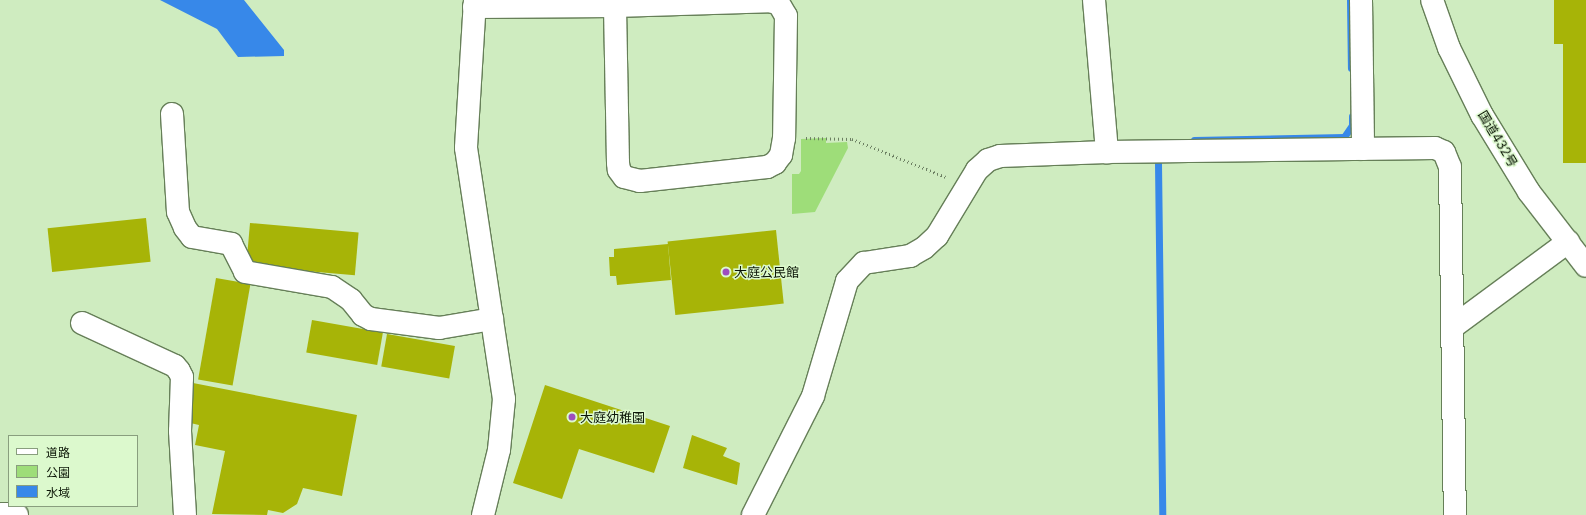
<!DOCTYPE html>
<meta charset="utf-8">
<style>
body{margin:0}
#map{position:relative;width:1586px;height:515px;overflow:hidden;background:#cfecc0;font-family:Inter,"Noto Sans JP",sans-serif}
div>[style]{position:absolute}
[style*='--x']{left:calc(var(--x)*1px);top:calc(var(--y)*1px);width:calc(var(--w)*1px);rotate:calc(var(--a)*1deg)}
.green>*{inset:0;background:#9edd79}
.water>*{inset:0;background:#3788e9}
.stream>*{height:7px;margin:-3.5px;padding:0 3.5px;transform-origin:3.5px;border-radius:3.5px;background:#3788e9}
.building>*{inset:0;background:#a7b407;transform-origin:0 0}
.path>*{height:2.5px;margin-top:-1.25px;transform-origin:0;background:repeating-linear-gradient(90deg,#6c7f62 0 1px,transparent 0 4px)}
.roads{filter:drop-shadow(1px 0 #667f58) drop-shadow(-1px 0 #667f58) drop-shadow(0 1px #667f58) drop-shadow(0 -1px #667f58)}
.minor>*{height:22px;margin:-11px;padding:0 11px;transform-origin:11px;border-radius:11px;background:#fff}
.highway>*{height:22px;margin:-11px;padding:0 11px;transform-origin:11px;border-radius:11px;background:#fff}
.dots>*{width:11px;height:11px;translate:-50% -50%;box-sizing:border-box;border:2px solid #dcf9cd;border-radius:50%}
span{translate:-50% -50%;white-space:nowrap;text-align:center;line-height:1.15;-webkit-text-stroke:3px #dcf9cd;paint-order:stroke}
.street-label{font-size:13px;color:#0c1607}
.poi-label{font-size:13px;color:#0c1607}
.left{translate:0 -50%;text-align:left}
.legend{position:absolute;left:8px;top:435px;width:130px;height:72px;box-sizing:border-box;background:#dcf9cd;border:1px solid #899e7e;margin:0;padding:5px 7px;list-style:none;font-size:12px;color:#0c1607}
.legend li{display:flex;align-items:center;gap:8px;height:20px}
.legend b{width:20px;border:1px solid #899e7e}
</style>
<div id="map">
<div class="green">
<div style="clip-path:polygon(826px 138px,826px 143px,847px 142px,848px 148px,815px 212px,792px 214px,792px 174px,799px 174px,801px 171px,801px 139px)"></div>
</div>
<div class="water">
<div style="clip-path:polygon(160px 0,244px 0,284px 50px,284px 56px,238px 57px,217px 29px)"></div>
</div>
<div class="stream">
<div style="--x:1350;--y:0;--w:68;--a:89.2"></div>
<div style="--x:1194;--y:140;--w:150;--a:-1.1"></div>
<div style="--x:1344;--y:137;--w:14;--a:-56"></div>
<div style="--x:1352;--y:125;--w:9;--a:-90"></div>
<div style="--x:1158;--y:163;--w:352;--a:89.3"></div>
</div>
<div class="building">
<div style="clip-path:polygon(1554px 0,1586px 0,1586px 163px,1563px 163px,1563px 44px,1554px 44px)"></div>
<div style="left:146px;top:218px;width:44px;height:99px;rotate:84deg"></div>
<div style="left:250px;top:223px;width:109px;height:43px;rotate:5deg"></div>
<div style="left:776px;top:230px;width:74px;height:109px;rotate:84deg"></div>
<div style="clip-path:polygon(668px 244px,671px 280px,617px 285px,616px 276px,610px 276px,609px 257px,614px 257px,614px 249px)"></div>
<div style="left:216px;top:278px;width:35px;height:103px;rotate:10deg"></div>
<div style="left:312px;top:320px;width:72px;height:33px;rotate:10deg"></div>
<div style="left:387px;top:334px;width:69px;height:33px;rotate:10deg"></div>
<div style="clip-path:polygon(193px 383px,357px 415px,342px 496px,303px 488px,297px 504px,283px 513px,268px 510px,267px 515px,212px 514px,225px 451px,195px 445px,199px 425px,186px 422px)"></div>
<div style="clip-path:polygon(545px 385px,670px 426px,654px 473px,579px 449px,562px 499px,513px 483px)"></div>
<div style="clip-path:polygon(692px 435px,727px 448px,723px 456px,740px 463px,737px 485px,683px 468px)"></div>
</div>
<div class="path">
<div style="--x:806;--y:138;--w:46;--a:1.2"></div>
<div style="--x:852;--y:139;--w:101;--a:22"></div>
</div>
<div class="roads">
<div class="minor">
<div style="--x:475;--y:0;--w:148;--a:93.5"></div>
<div style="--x:466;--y:148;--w:254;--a:81.4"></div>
<div style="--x:504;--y:399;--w:51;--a:95.6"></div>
<div style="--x:499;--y:450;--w:67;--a:103.8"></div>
<div style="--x:1094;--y:0;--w:153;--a:85.1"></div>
<div style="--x:1361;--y:0;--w:149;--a:89.2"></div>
<div style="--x:474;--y:7;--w:141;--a:-0.4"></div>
<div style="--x:615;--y:6;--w:155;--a:-1.8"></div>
<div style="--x:770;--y:1;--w:9;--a:18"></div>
<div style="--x:779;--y:4;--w:14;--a:60"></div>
<div style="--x:786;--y:16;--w:122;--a:90.9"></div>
<div style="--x:784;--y:138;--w:17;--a:100"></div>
<div style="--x:781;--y:155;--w:10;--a:127"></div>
<div style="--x:775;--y:163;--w:9;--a:153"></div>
<div style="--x:767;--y:167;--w:128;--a:173.7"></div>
<div style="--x:640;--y:181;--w:16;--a:-166"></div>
<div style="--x:624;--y:177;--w:9;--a:-126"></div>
<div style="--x:619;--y:170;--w:7;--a:-98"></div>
<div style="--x:618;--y:163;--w:157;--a:-91.1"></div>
<div style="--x:172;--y:114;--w:98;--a:86.5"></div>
<div style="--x:178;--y:212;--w:17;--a:66"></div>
<div style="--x:185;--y:228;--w:11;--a:52"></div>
<div style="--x:192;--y:237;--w:40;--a:10"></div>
<div style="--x:231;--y:244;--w:31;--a:63"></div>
<div style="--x:245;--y:272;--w:88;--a:9.8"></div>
<div style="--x:332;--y:287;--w:23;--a:34"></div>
<div style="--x:351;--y:300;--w:19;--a:51"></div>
<div style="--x:363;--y:315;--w:9;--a:27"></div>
<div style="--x:371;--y:319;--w:69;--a:7.5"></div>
<div style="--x:439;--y:328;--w:54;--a:-9.6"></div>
<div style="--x:82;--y:323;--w:102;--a:24.8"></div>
<div style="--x:175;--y:366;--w:6;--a:51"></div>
<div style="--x:179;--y:371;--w:7;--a:63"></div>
<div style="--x:182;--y:377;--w:54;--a:92.1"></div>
<div style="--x:180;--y:431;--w:84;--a:86.6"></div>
<div style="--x:1454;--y:326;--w:142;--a:-36.4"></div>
<div style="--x:0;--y:514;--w:17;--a:3"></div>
<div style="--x:753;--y:515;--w:133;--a:-63.2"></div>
<div style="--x:813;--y:396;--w:120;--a:-73.5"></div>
<div style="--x:847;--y:281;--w:25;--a:-47"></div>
<div style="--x:864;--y:263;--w:47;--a:-8.7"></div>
<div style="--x:910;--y:256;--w:16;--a:-30"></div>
<div style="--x:924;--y:248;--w:18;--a:-43"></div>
<div style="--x:937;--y:236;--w:77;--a:-58.8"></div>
<div style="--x:977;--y:170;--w:15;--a:-42"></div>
<div style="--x:988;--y:160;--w:13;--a:-18"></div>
<div style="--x:1000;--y:156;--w:107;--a:-2.1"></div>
<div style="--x:1107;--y:152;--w:328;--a:-0.7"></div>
<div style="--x:1435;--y:148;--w:10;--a:24"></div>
<div style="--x:1444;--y:152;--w:16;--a:68"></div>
<div style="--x:1450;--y:167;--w:348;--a:89.2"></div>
</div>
<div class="highway">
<div style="--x:1432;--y:0;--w:51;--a:70.5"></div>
<div style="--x:1449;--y:48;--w:75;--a:63.8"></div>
<div style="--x:1482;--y:115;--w:90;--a:58.6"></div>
<div style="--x:1529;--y:192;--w:93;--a:52.4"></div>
</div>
</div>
<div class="dots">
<div style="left:726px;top:272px;background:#9e4ebe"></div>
<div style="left:572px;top:417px;background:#9e4ebe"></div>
</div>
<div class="street-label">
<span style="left:1498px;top:139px;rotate:59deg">国道432号</span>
</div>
<div class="poi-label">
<span class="left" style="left:734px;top:272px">大庭公民館</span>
<span class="left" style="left:580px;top:417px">大庭幼稚園</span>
</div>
<ul class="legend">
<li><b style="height:5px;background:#fff"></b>道路</li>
<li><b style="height:11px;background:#9edd79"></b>公園</li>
<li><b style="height:11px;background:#3788e9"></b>水域</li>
</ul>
</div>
